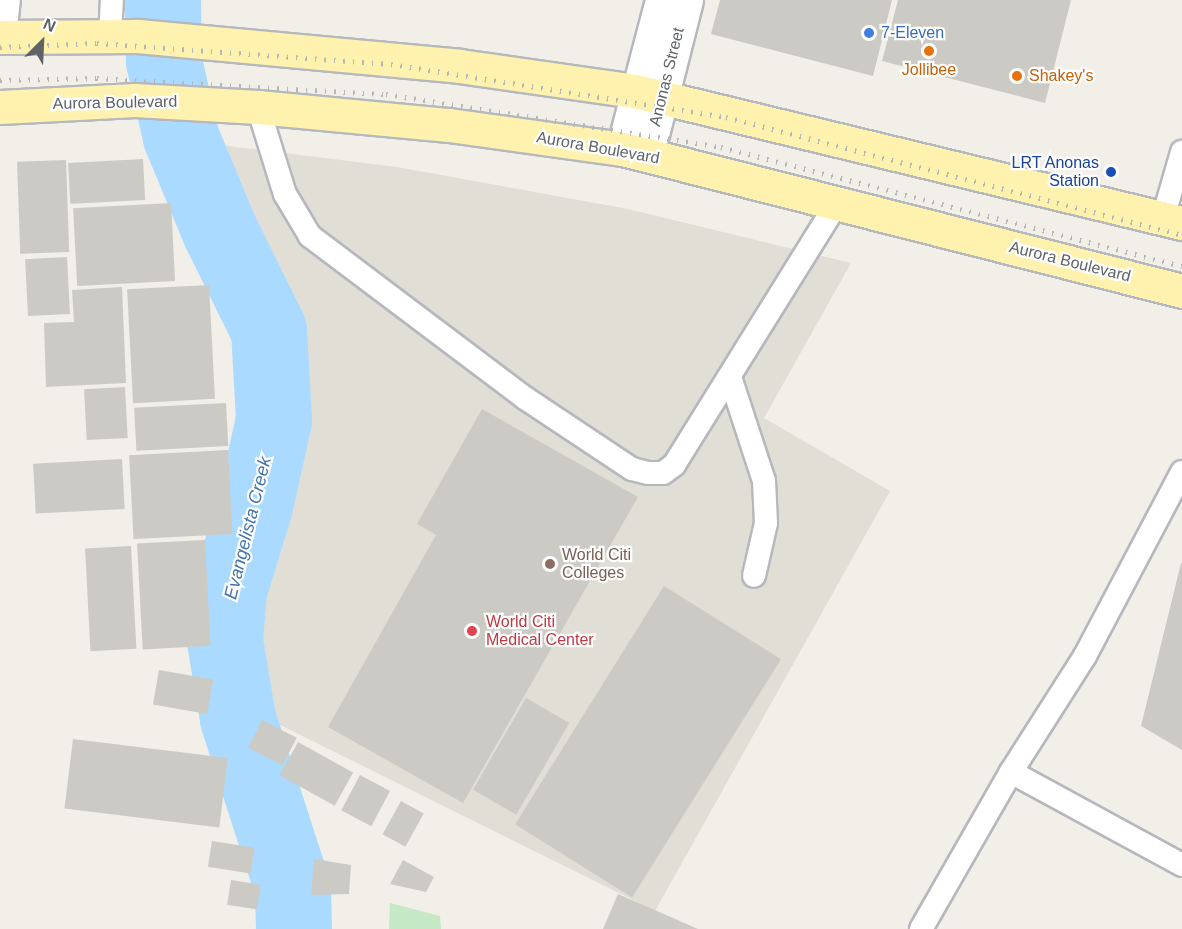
<!DOCTYPE html>
<style>
body{margin:0}
#map{position:relative;width:1182px;height:929px;overflow:hidden;background:#f1efe8;font-family:Arial,sans-serif}
div>[style]{position:absolute}
[style*='--x']{left:calc(var(--x)*1px);top:calc(var(--y)*1px);width:calc(var(--w)*1px);rotate:calc(var(--a)*1deg)}
.education>*{inset:0;background:#e1ded6}
.green>*{inset:0;background:#c5e8c5}
.river>*{height:76px;margin:-38px;padding:0 38px;transform-origin:38px;border-radius:38px;background:#aadaff}
.building>*{inset:0;background:#cccac5;transform-origin:0 0}
.roads{filter:drop-shadow(2px 0 #b5b8bc) drop-shadow(-2px 0 #b5b8bc) drop-shadow(0 2px #b5b8bc) drop-shadow(0 -2px #b5b8bc)}
.service>*{height:22px;margin:-11px;padding:0 11px;transform-origin:11px;border-radius:11px;background:#fff}
.secondary>*{height:33px;margin:-16.5px;padding:0 16.5px;transform-origin:16.5px;border-radius:16.5px;background:#fff}
.primary>*{height:33px;margin:-16.5px;padding:0 16.5px;transform-origin:16.5px;border-radius:16.5px;background:#fff2af}
.rail>*{height:4.5px;margin-top:-2.25px;transform-origin:0;background:repeating-linear-gradient(90deg,#b6b7b8 0 1.5px,transparent 0 9.5px)}
.dots>*{width:16px;height:16px;translate:-50% -50%;box-sizing:border-box;border:3px solid #fff;border-radius:50%}
span{translate:-50% -50%;white-space:nowrap;text-align:center;line-height:1.15;-webkit-text-stroke:4.5px #fff;paint-order:stroke}
.shop-label{font-size:16px;color:#366cbe}
.left{translate:0 -50%;text-align:left}
.food-label{font-size:16px;color:#c56008}
.street-label{font-size:16px;color:#5f6368}
.transit-label{font-size:16px;color:#164399}
.right{translate:-100% -50%;text-align:right}
.education-label{font-size:16px;color:#785e54}
.health-label{font-size:16px;color:#be3a42}
.water-label{font-size:18px;color:#4174aa;font-style:italic}
.north{position:absolute;left:12px;top:12px;width:60px;height:60px;-webkit-text-stroke:4px #fff;paint-order:stroke;rotate:24deg;font-size:16px;font-weight:700;line-height:24px;text-align:center;color:#5f6368}
.north::after{content:'';display:block;margin:auto;width:21px;height:27px;background:#5f6368;clip-path:polygon(50% 0,100% 100%,50% 72%,0 100%)}
</style>
<div id="map">
<div class="education">
<div style="clip-path:polygon(204px 143px,397px 167px,628px 209px,851px 263px,764px 418px,890px 491px,655px 911px,248px 709px,239px 614px,288px 433px,292px 355px)"></div>
</div>
<div class="green">
<div style="clip-path:polygon(390px 903px,440px 916px,441px 929px,389px 929px)"></div>
</div>
<div class="river">
<div style="--x:163;--y:0;--w:61;--a:89.1"></div>
<div style="--x:164;--y:61;--w:78;--a:77.4"></div>
<div style="--x:181;--y:137;--w:102;--a:67.5"></div>
<div style="--x:220;--y:231;--w:110;--a:63.7"></div>
<div style="--x:269;--y:330;--w:90;--a:86.8"></div>
<div style="--x:274;--y:420;--w:88;--a:102.5"></div>
<div style="--x:255;--y:506;--w:89;--a:107"></div>
<div style="--x:229;--y:591;--w:50;--a:94.6"></div>
<div style="--x:225;--y:641;--w:79;--a:80.5"></div>
<div style="--x:238;--y:719;--w:179;--a:72.1"></div>
<div style="--x:293;--y:889;--w:40;--a:88.6"></div>
</div>
<div class="building">
<div style="clip-path:polygon(720px 0,892px 0,873px 76px,711px 34px)"></div>
<div style="clip-path:polygon(898px 0,1071px 0,1045px 103px,882px 61px)"></div>
<div style="left:143px;top:159px;width:41px;height:75px;rotate:87deg"></div>
<div style="left:66px;top:160px;width:92px;height:49px;rotate:88deg"></div>
<div style="left:171px;top:203px;width:78px;height:98px;rotate:87deg"></div>
<div style="left:67px;top:257px;width:57px;height:42px;rotate:87deg"></div>
<div style="left:209px;top:285px;width:114px;height:82px;rotate:87deg"></div>
<div style="clip-path:polygon(122px 287px,126px 383px,46px 387px,44px 323px,74px 322px,72px 290px)"></div>
<div style="left:125px;top:387px;width:51px;height:41px;rotate:87deg"></div>
<div style="left:226px;top:403px;width:43px;height:92px;rotate:87deg"></div>
<div style="clip-path:polygon(482px 409px,638px 497px,463px 803px,328px 727px,436px 535px,417px 524px)"></div>
<div style="left:228px;top:450px;width:84px;height:99px;rotate:87deg"></div>
<div style="left:122px;top:459px;width:50px;height:89px;rotate:87deg"></div>
<div style="left:205px;top:540px;width:106px;height:68px;rotate:87deg"></div>
<div style="left:131px;top:546px;width:103px;height:46px;rotate:87deg"></div>
<div style="clip-path:polygon(1181px 563px,1182px 563px,1182px 750px,1141px 726px)"></div>
<div style="left:664px;top:586px;width:138px;height:281px;rotate:32deg"></div>
<div style="left:159px;top:670px;width:55px;height:35px;rotate:10deg"></div>
<div style="left:526px;top:698px;width:50px;height:106px;rotate:30deg"></div>
<div style="left:262px;top:720px;width:39px;height:31px;rotate:27deg"></div>
<div style="left:73px;top:739px;width:156px;height:70px;rotate:7deg"></div>
<div style="left:298px;top:742px;width:63px;height:38px;rotate:29deg"></div>
<div style="left:360px;top:775px;width:34px;height:40px;rotate:28deg"></div>
<div style="left:401px;top:801px;width:26px;height:38px;rotate:29deg"></div>
<div style="left:212px;top:841px;width:43px;height:26px;rotate:9deg"></div>
<div style="clip-path:polygon(314px 859px,351px 865px,349px 894px,311px 895px)"></div>
<div style="clip-path:polygon(403px 860px,434px 877px,426px 892px,390px 884px)"></div>
<div style="left:231px;top:880px;width:30px;height:25px;rotate:9deg"></div>
<div style="clip-path:polygon(618px 894px,698px 929px,603px 929px)"></div>
</div>
<div class="roads">
<div class="service">
<div style="--x:110;--y:36;--w:36;--a:-87"></div>
<div style="--x:5;--y:37;--w:37;--a:-84"></div>
<div style="--x:258;--y:107;--w:91;--a:72.8"></div>
<div style="--x:285;--y:194;--w:49;--a:59.2"></div>
<div style="--x:310;--y:236;--w:269;--a:37"></div>
<div style="--x:525;--y:398;--w:128;--a:33.6"></div>
<div style="--x:632;--y:469;--w:16;--a:14"></div>
<div style="--x:648;--y:473;--w:15;--a:0"></div>
<div style="--x:663;--y:473;--w:14;--a:-36"></div>
<div style="--x:674;--y:465;--w:309;--a:-58.1"></div>
<div style="--x:1163;--y:218;--w:69;--a:-73.9"></div>
<div style="--x:730;--y:377;--w:109;--a:71.9"></div>
<div style="--x:764;--y:481;--w:42;--a:87.3"></div>
<div style="--x:766;--y:523;--w:54;--a:102.8"></div>
<div style="--x:1011;--y:772;--w:195;--a:28.5"></div>
<div style="--x:921;--y:929;--w:181;--a:-60.2"></div>
<div style="--x:1011;--y:772;--w:138;--a:-57.5"></div>
<div style="--x:1085;--y:656;--w:208;--a:-62.2"></div>
</div>
<div class="secondary">
<div style="--x:623;--y:149;--w:154;--a:-75.3"></div>
<div style="--x:647;--y:154;--w:159;--a:-75.8"></div>
</div>
<div class="primary">
<div style="--x:0;--y:37;--w:138;--a:-0.4"></div>
<div style="--x:138;--y:36;--w:322;--a:5.3"></div>
<div style="--x:459;--y:66;--w:178;--a:8.1"></div>
<div style="--x:635;--y:91;--w:563;--a:13.57"></div>
<div style="--x:0;--y:107;--w:135;--a:-3"></div>
<div style="--x:135;--y:100;--w:123;--a:3.3"></div>
<div style="--x:258;--y:107;--w:192;--a:5.4"></div>
<div style="--x:449;--y:125;--w:176;--a:7.9"></div>
<div style="--x:623;--y:149;--w:577;--a:14.25"></div>
</div>
</div>
<div class="rail">
<div style="--x:0;--y:47;--w:97;--a:-2.4"></div>
<div style="--x:97;--y:43;--w:295;--a:4.1"></div>
<div style="--x:391;--y:64;--w:339;--a:9"></div>
<div style="--x:726;--y:117;--w:471;--a:14.5"></div>
<div style="--x:0;--y:80;--w:97;--a:-1.2"></div>
<div style="--x:97;--y:78;--w:289;--a:3.2"></div>
<div style="--x:386;--y:94;--w:339;--a:9"></div>
<div style="--x:721;--y:147;--w:476;--a:14.5"></div>
</div>
<div class="dots">
<div style="left:869px;top:33px;background:#3f7fe0"></div>
<div style="left:929px;top:51px;background:#e8710a"></div>
<div style="left:1017px;top:76px;background:#e8710a"></div>
<div style="left:1111px;top:172px;background:#1a4fb4"></div>
<div style="left:550px;top:564px;background:#8d6e63"></div>
<div style="left:472px;top:631px;background:#e0444e"></div>
</div>
<div class="shop-label">
<span class="left" style="left:881px;top:33px">7-Eleven</span>
</div>
<div class="food-label">
<span style="left:929px;top:70px">Jollibee</span>
<span class="left" style="left:1029px;top:76px">Shakey's</span>
</div>
<div class="street-label">
<span style="left:667px;top:77px;rotate:-76deg">Anonas Street</span>
<span style="left:115px;top:103px;rotate:-1deg">Aurora Boulevard</span>
<span style="left:598px;top:148px;rotate:10deg">Aurora Boulevard</span>
<span style="left:1070px;top:262px;rotate:14deg">Aurora Boulevard</span>
</div>
<div class="transit-label">
<span class="right" style="left:1099px;top:172px">LRT Anonas<br>Station</span>
</div>
<div class="education-label">
<span class="left" style="left:562px;top:564px">World Citi<br>Colleges</span>
</div>
<div class="health-label">
<span class="left" style="left:486px;top:631px">World Citi<br>Medical Center</span>
</div>
<div class="water-label">
<span style="left:248px;top:528px;rotate:-76deg">Evangelista Creek</span>
</div>
<div class="north">N</div>
</div>
